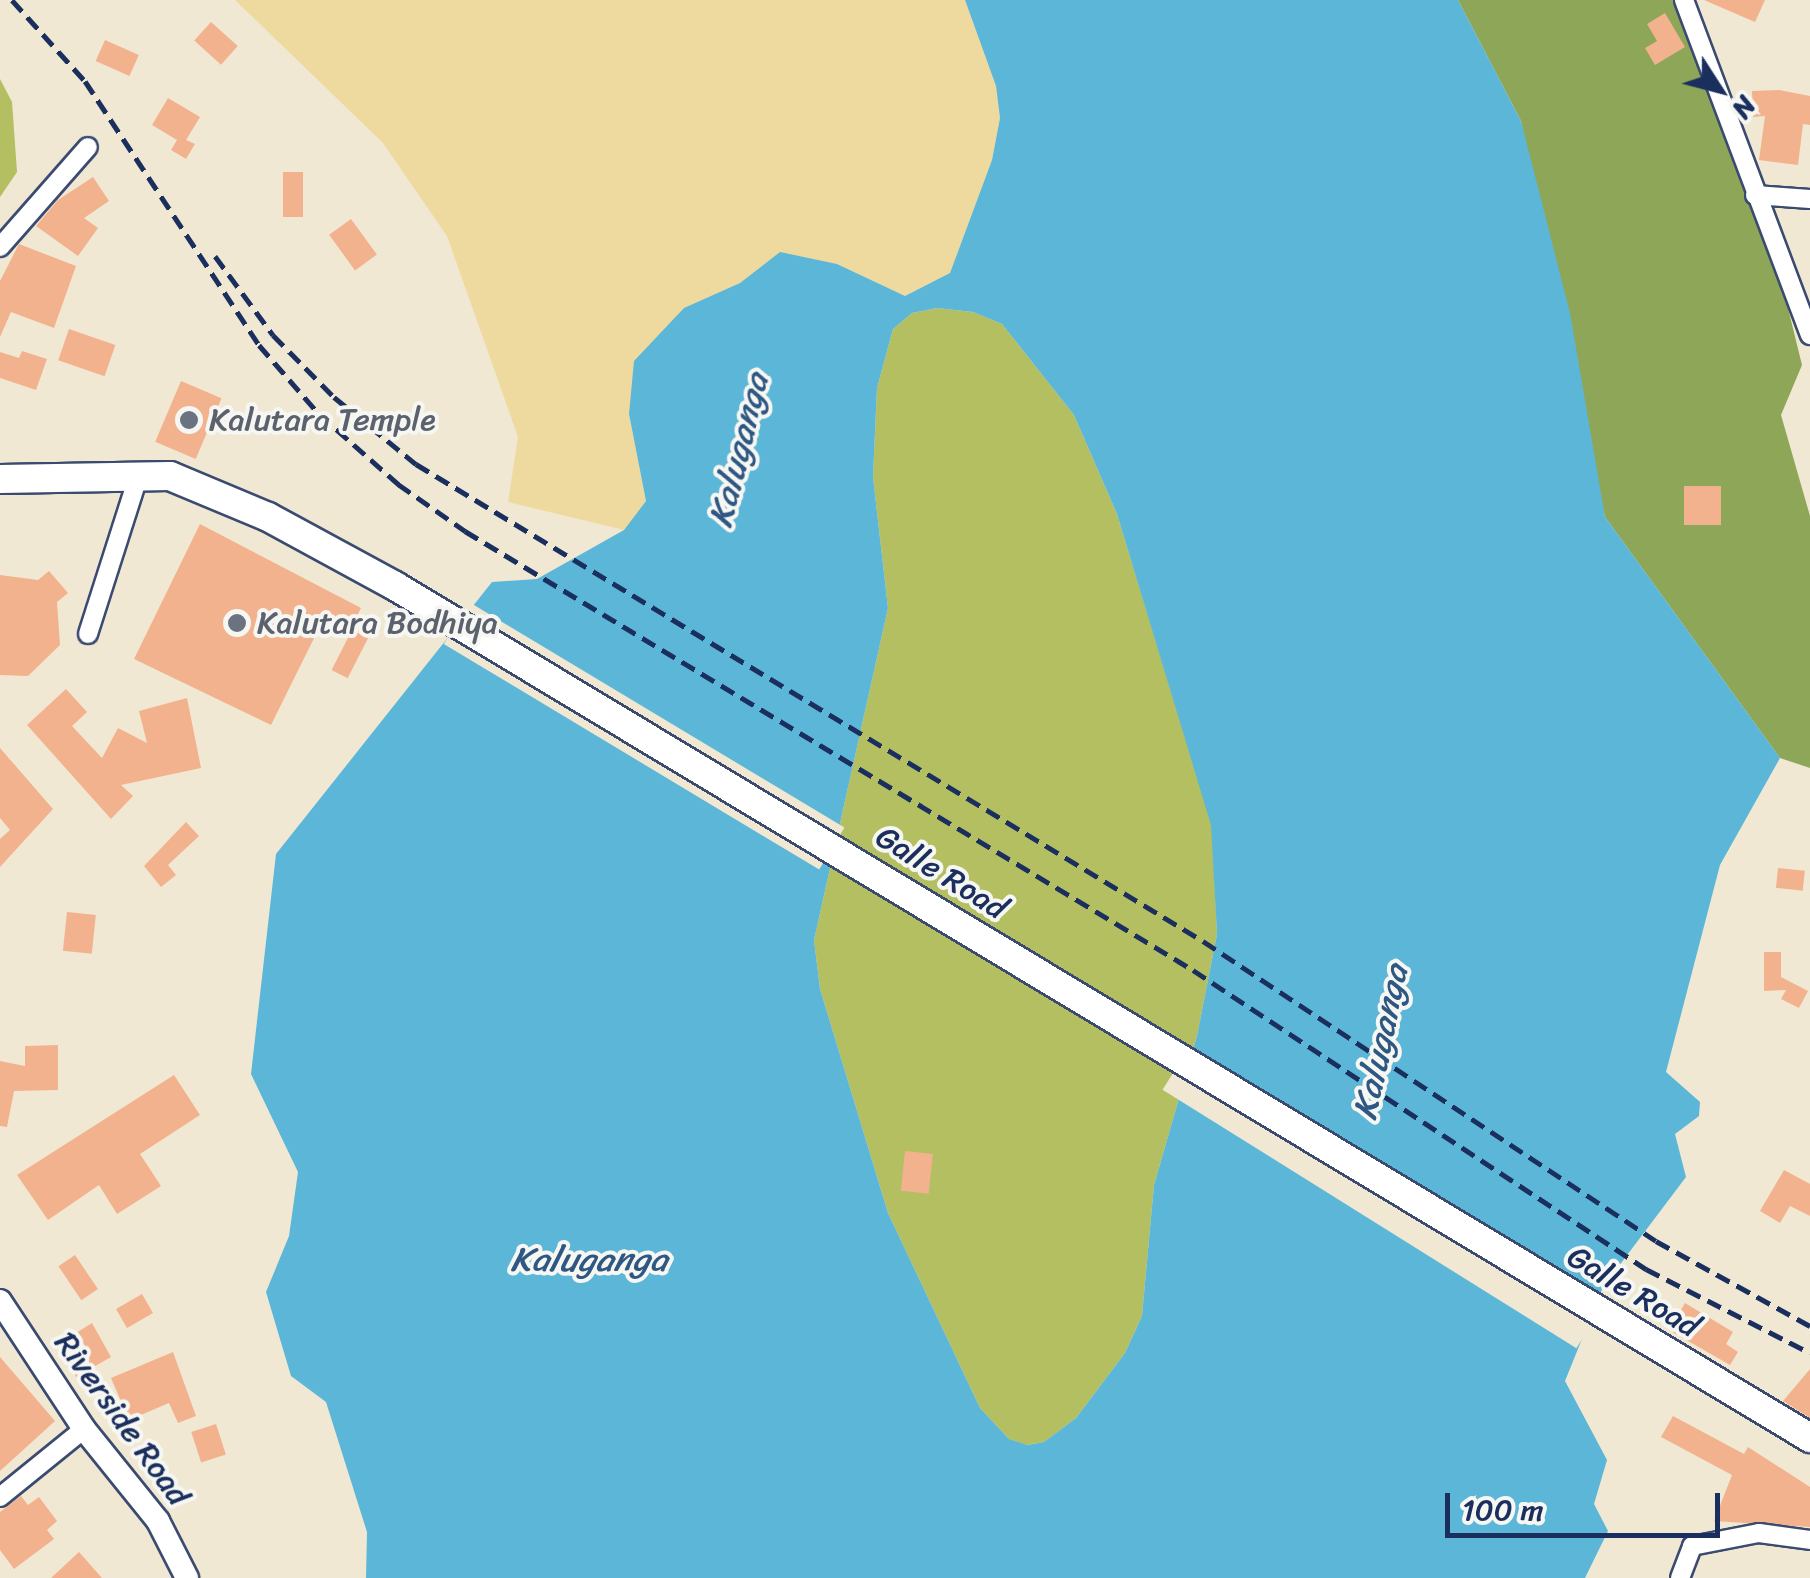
<!DOCTYPE html>
<style>
body{margin:0}
#map{position:relative;width:1810px;height:1578px;overflow:hidden;background:#f0e8d3;font-family:Sriracha,sans-serif}
div>[style]{position:absolute}
[style*='--x']{left:calc(var(--x)*1px);top:calc(var(--y)*1px);width:calc(var(--w)*1px);rotate:calc(var(--a)*1deg)}
.green>*{inset:0;background:#b3bf61}
.forest>*{inset:0;background:#8ea657}
.sand>*{inset:0;background:#eeda9e}
.water>*{inset:0;background:#5bb6d8}
.pier>*{inset:0;background:#f0e8d3;transform-origin:0 0}
.building>*{inset:0;background:#f3b28e;transform-origin:0 0}
.roads{filter:drop-shadow(2px 0 #3b4b70) drop-shadow(-2px 0 #3b4b70) drop-shadow(0 2px #3b4b70) drop-shadow(0 -2px #3b4b70)}
.minor>*{height:18px;margin:-9px;padding:0 9px;transform-origin:9px;border-radius:9px;background:#fff}
.major>*{height:22px;margin:-11px;padding:0 11px;transform-origin:11px;border-radius:11px;background:#fff}
.highway>*{height:28px;margin:-14px;padding:0 14px;transform-origin:14px;border-radius:14px;background:#fff}
.rail>*{height:5px;margin-top:-2.5px;transform-origin:0;background:repeating-linear-gradient(90deg,#1b2f5e 0 15px,transparent 0 23px)}
.dots>*{width:28px;height:28px;translate:-50% -50%;box-sizing:border-box;border:5px solid #f6f6f2;border-radius:50%}
span{translate:-50% -50%;white-space:nowrap;text-align:center;line-height:1.15;-webkit-text-stroke:8px #f6f6f2;paint-order:stroke}
.worship-label{font-size:32px;color:#5b616d}
.left{translate:0 -50%;text-align:left}
.street-label{font-size:32px;color:#1b2f5e}
.water-label{font-size:35px;color:#2e5883;font-style:italic}
.north{position:absolute;left:1670px;top:40px;width:100px;height:100px;-webkit-text-stroke:8px #f6f6f2;paint-order:stroke;rotate:126deg;font-size:28px;font-weight:700;line-height:40px;text-align:center;color:#1b2f5e}
.north::after{content:'';display:block;margin:auto;width:35px;height:45px;background:#1b2f5e;clip-path:polygon(50% 0,100% 100%,50% 72%,0 100%)}
.scale{position:absolute;left:1445px;top:1493px;width:275px;height:45px;box-sizing:border-box;border:5px solid #1b2f5e;border-top:0;padding-left:12px;font-size:30px;line-height:35px;white-space:nowrap;color:#1b2f5e;-webkit-text-stroke:8px #f6f6f2;paint-order:stroke}
</style>
<div id="map">
<div class="green">
<div style="clip-path:polygon(0 79px,12px 102px,17px 172px,0 197px)"></div>
<div style="clip-path:polygon(937px 308px,973px 312px,1002px 324px,1074px 415px,1117px 514px,1212px 825px,1217px 934px,1197px 1036px,1154px 1185px,1142px 1316px,1125px 1353px,1076px 1418px,1044px 1442px,1026px 1445px,1009px 1439px,980px 1408px,888px 1213px,820px 989px,814px 940px,888px 608px,873px 477px,877px 388px,893px 329px,912px 313px)"></div>
</div>
<div class="forest">
<div style="clip-path:polygon(1458px 0,1673px 0,1691px 39px,1784px 292px,1802px 365px,1781px 415px,1810px 516px,1810px 768px,1780px 758px,1605px 517px,1521px 121px)"></div>
</div>
<div class="sand">
<div style="clip-path:polygon(235px 0,965px 0,996px 86px,1000px 118px,992px 160px,950px 273px,905px 296px,837px 264px,780px 253px,740px 283px,684px 308px,629px 414px,646px 501px,624px 530px,508px 502px,518px 437px,447px 236px,383px 143px)"></div>
</div>
<div class="water">
<div style="clip-path:polygon(evenodd,965px 0,1458px 0,1521px 121px,1570px 313px,1605px 517px,1780px 758px,1720px 865px,1666px 1072px,1700px 1102px,1699px 1116px,1675px 1134px,1686px 1177px,1603px 1287px,1565px 1381px,1607px 1460px,1594px 1504px,1608px 1531px,1585px 1578px,366px 1578px,367px 1532px,326px 1402px,291px 1376px,266px 1292px,289px 1236px,298px 1172px,251px 1074px,276px 854px,492px 582px,537px 579px,624px 530px,646px 501px,629px 414px,634px 361px,684px 308px,740px 283px,780px 252px,837px 264px,905px 296px,950px 273px,992px 160px,1000px 118px,996px 86px,965px 0,937px 308px,973px 312px,1002px 324px,1074px 415px,1117px 514px,1211px 825px,1217px 934px,1197px 1036px,1154px 1185px,1142px 1316px,1125px 1353px,1076px 1418px,1044px 1442px,1027px 1445px,1009px 1439px,980px 1408px,888px 1213px,820px 989px,814px 940px,888px 608px,873px 477px,877px 388px,893px 329px,912px 313px,937px 308px)"></div>
</div>
<div class="pier">
<div style="left:469px;top:602px;width:438px;height:49px;rotate:31deg"></div>
<div style="left:1188px;top:1049px;width:488px;height:48px;rotate:32deg"></div>
</div>
<div class="building">
<div style="clip-path:polygon(1704px 0,1765px 0,1755px 22px)"></div>
<div style="clip-path:polygon(1665px 13px,1685px 47px,1655px 65px,1645px 48px,1657px 41px,1647px 24px)"></div>
<div style="left:211px;top:22px;width:36px;height:25px;rotate:42deg"></div>
<div style="left:105px;top:40px;width:37px;height:23px;rotate:24deg"></div>
<div style="clip-path:polygon(1779px 90px,1810px 96px,1810px 125px,1803px 124px,1798px 165px,1759px 160px,1765px 116px,1753px 117px,1752px 91px)"></div>
<div style="clip-path:polygon(168px 98px,200px 117px,186px 140px,195px 144px,186px 159px,171px 150px,177px 140px,152px 125px)"></div>
<div style="left:283px;top:172px;width:20px;height:45px"></div>
<div style="clip-path:polygon(93px 177px,109px 201px,84px 218px,98px 228px,78px 256px,36px 226px,58px 200px)"></div>
<div style="left:351px;top:219px;width:44px;height:27px;rotate:54deg"></div>
<div style="clip-path:polygon(19px 244px,76px 266px,54px 328px,11px 312px,0 337px,0 281px)"></div>
<div style="left:69px;top:329px;width:49px;height:33px;rotate:19deg"></div>
<div style="clip-path:polygon(22px 351px,47px 359px,36px 390px,0 378px,0 352px,19px 358px)"></div>
<div style="left:181px;top:381px;width:44px;height:66px;rotate:23deg"></div>
<div style="left:1684px;top:486px;width:37px;height:39px"></div>
<div style="clip-path:polygon(200px 524px,361px 608px,351px 628px,325px 616px,271px 725px,134px 659px)"></div>
<div style="clip-path:polygon(49px 571px,68px 593px,57px 602px,60px 645px,28px 676px,0 675px,0 575px,38px 580px)"></div>
<div style="left:352px;top:630px;width:18px;height:45px;rotate:27deg"></div>
<div style="clip-path:polygon(66px 689px,87px 712px,72px 726px,102px 758px,118px 728px,147px 743px,139px 711px,187px 698px,201px 768px,121px 785px,133px 796px,111px 819px,27px 725px)"></div>
<div style="clip-path:polygon(0 748px,53px 809px,0 867px,0 839px,10px 830px,0 818px)"></div>
<div style="clip-path:polygon(186px 822px,199px 836px,168px 865px,176px 875px,161px 887px,144px 866px)"></div>
<div style="left:1778px;top:868px;width:27px;height:20px;rotate:6deg"></div>
<div style="left:67px;top:912px;width:29px;height:39px;rotate:6deg"></div>
<div style="clip-path:polygon(1764px 952px,1781px 952px,1781px 977px,1808px 991px,1799px 1008px,1781px 999px,1786px 990px,1764px 991px)"></div>
<div style="clip-path:polygon(58px 1045px,58px 1090px,14px 1091px,7px 1127px,0 1126px,0 1061px,25px 1066px,25px 1046px)"></div>
<div style="clip-path:polygon(174px 1075px,200px 1115px,140px 1154px,161px 1186px,117px 1214px,99px 1185px,48px 1220px,17px 1175px)"></div>
<div style="left:905px;top:1151px;width:28px;height:40px;rotate:6deg"></div>
<div style="clip-path:polygon(1784px 1170px,1810px 1184px,1810px 1216px,1790px 1206px,1780px 1223px,1760px 1211px)"></div>
<div style="left:75px;top:1255px;width:41px;height:20px;rotate:56deg"></div>
<div style="left:142px;top:1294px;width:22px;height:30px;rotate:60deg"></div>
<div style="clip-path:polygon(1685px 1303px,1733px 1332px,1726px 1344px,1738px 1352px,1730px 1365px,1669px 1330px)"></div>
<div style="clip-path:polygon(92px 1323px,111px 1357px,76px 1377px,66px 1358px,85px 1346px,76px 1333px)"></div>
<div style="clip-path:polygon(173px 1352px,196px 1416px,178px 1423px,169px 1403px,129px 1420px,111px 1378px)"></div>
<div style="clip-path:polygon(0 1357px,55px 1421px,0 1471px)"></div>
<div style="clip-path:polygon(1810px 1369px,1810px 1418px,1783px 1401px)"></div>
<div style="clip-path:polygon(1673px 1416px,1744px 1454px,1748px 1447px,1810px 1487px,1810px 1527px,1714px 1521px,1732px 1475px,1661px 1437px)"></div>
<div style="left:216px;top:1424px;width:32px;height:26px;rotate:72deg"></div>
<div style="clip-path:polygon(21px 1496px,28px 1505px,39px 1497px,57px 1521px,47px 1530px,54px 1539px,14px 1569px,0 1550px,0 1512px)"></div>
<div style="clip-path:polygon(79px 1552px,102px 1578px,51px 1578px)"></div>
</div>
<div class="roads">
<div class="minor">
<div style="--x:1684;--y:0;--w:358;--a:69.4"></div>
<div style="--x:1755;--y:195;--w:55;--a:4.2"></div>
<div style="--x:0;--y:247;--w:133;--a:-48.7"></div>
<div style="--x:88;--y:634;--w:165;--a:-72.3"></div>
<div style="--x:0;--y:1497;--w:108;--a:-39"></div>
<div style="--x:1680;--y:1578;--w:34;--a:-69"></div>
<div style="--x:1692;--y:1546;--w:68;--a:-11"></div>
<div style="--x:1759;--y:1533;--w:51;--a:7.8"></div>
</div>
<div class="major">
<div style="--x:0;--y:1301;--w:153;--a:56.7"></div>
<div style="--x:84;--y:1429;--w:118;--a:51.2"></div>
<div style="--x:158;--y:1521;--w:64;--a:63"></div>
</div>
<div class="highway">
<div style="--x:0;--y:479;--w:170;--a:-1"></div>
<div style="--x:170;--y:476;--w:106;--a:22.7"></div>
<div style="--x:268;--y:517;--w:145;--a:28.5"></div>
<div style="--x:395;--y:586;--w:1652;--a:31.05"></div>
</div>
</div>
<div class="rail">
<div style="--x:12;--y:0;--w:109;--a:48"></div>
<div style="--x:85;--y:81;--w:316;--a:56.6"></div>
<div style="--x:259;--y:345;--w:91;--a:49"></div>
<div style="--x:319;--y:414;--w:106;--a:41.5"></div>
<div style="--x:398;--y:484;--w:82;--a:35"></div>
<div style="--x:465;--y:531;--w:850;--a:31.09"></div>
<div style="--x:1193;--y:970;--w:543;--a:33.43"></div>
<div style="--x:1646;--y:1269;--w:184;--a:27.1"></div>
<div style="--x:215;--y:256;--w:98;--a:53.7"></div>
<div style="--x:273;--y:335;--w:87;--a:45.5"></div>
<div style="--x:334;--y:397;--w:106;--a:39.3"></div>
<div style="--x:416;--y:464;--w:920;--a:31.22"></div>
<div style="--x:1203;--y:941;--w:543;--a:33.51"></div>
<div style="--x:1656;--y:1241;--w:176;--a:28.9"></div>
</div>
<div class="dots">
<div style="left:189px;top:420px;background:#6b7280"></div>
<div style="left:237px;top:623px;background:#6b7280"></div>
</div>
<div class="worship-label">
<span class="left" style="left:209px;top:420px">Kalutara Temple</span>
<span class="left" style="left:257px;top:623px">Kalutara Bodhiya</span>
</div>
<div class="street-label">
<span style="left:941px;top:873px;rotate:32deg">Galle Road</span>
<span style="left:1633px;top:1292px;rotate:31deg">Galle Road</span>
<span style="left:122px;top:1419px;rotate:54deg">Riverside Road</span>
</div>
<div class="water-label">
<span style="left:738px;top:450px;rotate:-76deg">Kaluganga</span>
<span style="left:1380px;top:1042px;rotate:-78deg">Kaluganga</span>
<span style="left:589px;top:1259px">Kaluganga</span>
</div>
<div class="north">N</div>
<div class="scale">100 m</div>
</div>
